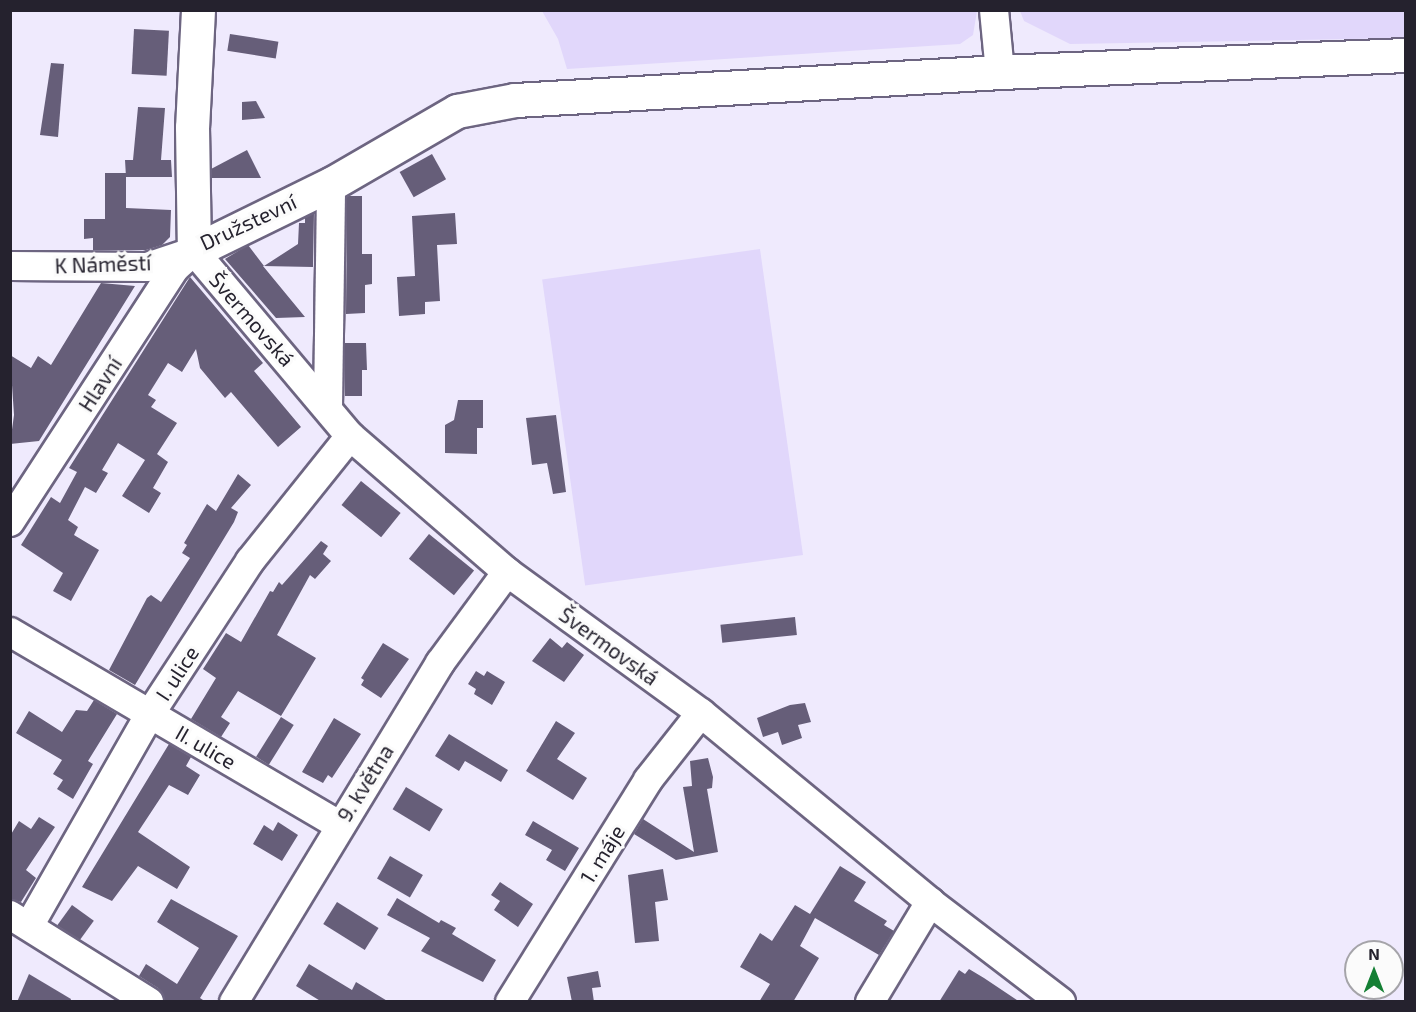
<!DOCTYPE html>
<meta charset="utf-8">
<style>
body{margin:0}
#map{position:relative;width:1416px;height:1012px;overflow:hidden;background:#efeafd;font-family:"Exo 2",sans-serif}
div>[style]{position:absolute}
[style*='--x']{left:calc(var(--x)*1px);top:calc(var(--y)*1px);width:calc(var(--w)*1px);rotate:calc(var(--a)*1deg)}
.green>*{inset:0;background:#e1d7fb;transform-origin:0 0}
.building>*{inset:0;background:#665e79;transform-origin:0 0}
.roads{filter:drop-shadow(2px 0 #6d6581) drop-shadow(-2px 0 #6d6581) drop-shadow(0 2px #6d6581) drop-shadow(0 -2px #6d6581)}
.minor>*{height:28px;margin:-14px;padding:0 14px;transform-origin:14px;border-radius:14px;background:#fff}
.major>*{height:33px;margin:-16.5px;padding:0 16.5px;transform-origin:16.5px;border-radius:16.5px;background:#fff}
span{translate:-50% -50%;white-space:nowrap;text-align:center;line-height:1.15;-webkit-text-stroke:6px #fbfbfb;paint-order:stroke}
.street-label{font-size:21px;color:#25222e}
.frame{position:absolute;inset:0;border:12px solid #25222e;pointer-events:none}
.north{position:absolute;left:1344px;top:940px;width:60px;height:60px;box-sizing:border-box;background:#fbfbfb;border:2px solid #a5a4a9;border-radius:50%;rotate:0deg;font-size:16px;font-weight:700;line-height:24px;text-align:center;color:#25222e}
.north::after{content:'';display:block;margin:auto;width:21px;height:27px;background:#147f34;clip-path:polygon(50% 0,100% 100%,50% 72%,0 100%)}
</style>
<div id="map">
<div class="green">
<div style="clip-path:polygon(542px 11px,977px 11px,973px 35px,960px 44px,567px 69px,558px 39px)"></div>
<div style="clip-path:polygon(1020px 11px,1405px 11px,1405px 38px,1070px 44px,1024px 21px)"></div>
<div style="left:760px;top:249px;width:309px;height:220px;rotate:82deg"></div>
</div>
<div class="building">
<div style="left:134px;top:29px;width:35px;height:45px;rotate:3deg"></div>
<div style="left:230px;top:34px;width:49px;height:17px;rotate:9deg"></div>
<div style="clip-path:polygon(51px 63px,64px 64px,58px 137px,40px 135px)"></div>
<div style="clip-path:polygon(256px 101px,265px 118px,242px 120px,242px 102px)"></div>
<div style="clip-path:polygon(138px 107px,165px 108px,161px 160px,171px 160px,172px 177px,126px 177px,125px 160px,133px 160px)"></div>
<div style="clip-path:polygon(247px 150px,261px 178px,212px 178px,211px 169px)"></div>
<div style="left:432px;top:154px;width:29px;height:37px;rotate:61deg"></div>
<div style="clip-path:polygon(105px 173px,126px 173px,126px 208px,171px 210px,170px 237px,162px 245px,146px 250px,93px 250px,93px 238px,84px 239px,84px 219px,105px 219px)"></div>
<div style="clip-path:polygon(347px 196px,362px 196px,362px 254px,372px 254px,372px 284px,365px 285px,365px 313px,346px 314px)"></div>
<div style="clip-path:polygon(314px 213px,313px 267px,263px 266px,305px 317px,276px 318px,225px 259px,248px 245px,264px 266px,298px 244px,299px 223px,305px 223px,305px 217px)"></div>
<div style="clip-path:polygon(455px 213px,457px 244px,437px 245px,440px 301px,425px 302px,425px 314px,399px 316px,397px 277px,415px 276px,412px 216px)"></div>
<div style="clip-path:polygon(190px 277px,263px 363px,254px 371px,301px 427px,278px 447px,231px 392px,225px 398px,200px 368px,196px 349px,182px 372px,168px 363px,148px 395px,156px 400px,151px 407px,177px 423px,157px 454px,168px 462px,153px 488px,161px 493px,149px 513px,122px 496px,145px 460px,118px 443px,102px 470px,108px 473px,96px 493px,85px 487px,68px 520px,78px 527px,74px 535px,99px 550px,71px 601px,53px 591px,63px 573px,21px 545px,51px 497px,60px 503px,77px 472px,69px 468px)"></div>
<div style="clip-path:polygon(101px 283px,135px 286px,39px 441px,10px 444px,14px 415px,10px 355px,31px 368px,38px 356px,51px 365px)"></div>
<div style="clip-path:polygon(345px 343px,366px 343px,367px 370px,362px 370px,362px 396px,345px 396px)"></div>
<div style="clip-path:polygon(458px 400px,483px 400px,483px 428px,477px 428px,477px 454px,445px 453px,445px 425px,454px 420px)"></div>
<div style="clip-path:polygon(556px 415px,566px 492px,553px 494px,547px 463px,532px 465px,526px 418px)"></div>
<div style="clip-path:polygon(238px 474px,251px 485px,231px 508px,238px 512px,234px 522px,135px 685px,109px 670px,147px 598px,151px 595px,161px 602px,190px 558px,182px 553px,187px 545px,184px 543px,207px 504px,216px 511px)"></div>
<div style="left:361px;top:481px;width:51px;height:31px;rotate:39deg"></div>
<div style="left:429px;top:534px;width:58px;height:32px;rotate:39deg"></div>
<div style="clip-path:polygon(321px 541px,328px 546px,323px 554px,331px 561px,315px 579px,310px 575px,277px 635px,316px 658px,281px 716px,238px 691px,221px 717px,230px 723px,221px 737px,191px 719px,216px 678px,203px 669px,226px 633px,241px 642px,270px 591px,273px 592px,279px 582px,282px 585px)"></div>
<div style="left:795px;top:617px;width:18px;height:75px;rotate:84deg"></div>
<div style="clip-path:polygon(550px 638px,562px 648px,567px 642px,584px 655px,564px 682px,532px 661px)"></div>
<div style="clip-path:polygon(383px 643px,409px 659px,381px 698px,361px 685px,364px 680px,361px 678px)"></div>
<div style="clip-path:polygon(476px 671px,484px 676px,487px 671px,505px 682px,492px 705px,474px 694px,476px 689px,468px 684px)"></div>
<div style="clip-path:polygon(94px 700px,117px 714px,88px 761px,93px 764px,73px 799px,57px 789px,63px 780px,53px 774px,62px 760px,16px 733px,29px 711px,62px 732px,76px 710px,87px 711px)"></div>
<div style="clip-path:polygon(805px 703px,811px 722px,798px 725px,802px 738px,782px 745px,778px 732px,763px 737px,757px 718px,790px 705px)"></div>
<div style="left:281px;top:717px;width:15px;height:47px;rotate:32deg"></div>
<div style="clip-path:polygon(334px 718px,361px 734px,332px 778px,328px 775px,323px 783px,302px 772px)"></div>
<div style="clip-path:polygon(556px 721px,575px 733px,557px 759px,587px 778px,573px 800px,526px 771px)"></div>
<div style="clip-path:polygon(449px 734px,508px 770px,501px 782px,465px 761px,459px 771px,435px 756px)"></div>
<div style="clip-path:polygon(169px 744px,191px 757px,186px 766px,200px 775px,188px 795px,169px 785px,138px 832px,190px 867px,177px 889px,138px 866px,112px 901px,82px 887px)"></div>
<div style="clip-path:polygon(708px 758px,713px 777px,712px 788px,707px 789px,718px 852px,676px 860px,634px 834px,643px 819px,694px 852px,683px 787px,692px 786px,690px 761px)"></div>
<div style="left:406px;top:787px;width:43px;height:26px;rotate:31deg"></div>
<div style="clip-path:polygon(39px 817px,55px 827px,26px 870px,36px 878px,21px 902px,10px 899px,10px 836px,19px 821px,31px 829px)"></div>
<div style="clip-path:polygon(533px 821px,579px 848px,565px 871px,546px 860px,552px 850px,525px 835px)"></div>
<div style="clip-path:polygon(278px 822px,298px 835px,282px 861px,253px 844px,264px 825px,273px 831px)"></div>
<div style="left:390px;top:856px;width:38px;height:26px;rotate:30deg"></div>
<div style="clip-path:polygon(840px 866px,866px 882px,854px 901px,887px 921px,884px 925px,894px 931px,879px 955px,815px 918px,800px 946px,819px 958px,793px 1002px,759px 1002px,770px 984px,740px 967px,760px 933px,772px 941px,795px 905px,810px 914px)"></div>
<div style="clip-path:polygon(663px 869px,668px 900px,655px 902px,659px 941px,635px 943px,628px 875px)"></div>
<div style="clip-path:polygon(500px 882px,533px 904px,518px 927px,494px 910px,500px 901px,491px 895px)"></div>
<div style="clip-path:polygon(397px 898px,439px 923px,441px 920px,456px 928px,452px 934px,496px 960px,483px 982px,421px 951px,430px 938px,387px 915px)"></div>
<div style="clip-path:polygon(171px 899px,238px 936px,200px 998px,206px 1002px,166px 1002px,158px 988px,139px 976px,146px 964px,177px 984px,199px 948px,157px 922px)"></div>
<div style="left:337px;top:902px;width:49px;height:26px;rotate:32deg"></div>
<div style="left:72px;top:905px;width:27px;height:25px;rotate:36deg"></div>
<div style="clip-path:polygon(309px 964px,352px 990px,356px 982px,389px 1002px,322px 1002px,296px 986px)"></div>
<div style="clip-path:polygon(969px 969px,984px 978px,1020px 1002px,939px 1002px,959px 970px,965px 974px)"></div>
<div style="clip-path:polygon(598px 971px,601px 987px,592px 988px,594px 1002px,572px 1002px,567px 977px)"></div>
<div style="clip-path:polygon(29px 974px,71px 999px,70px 1002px,17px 1002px)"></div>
</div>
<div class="roads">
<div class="minor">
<div style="--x:994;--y:10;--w:62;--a:84.5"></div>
<div style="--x:194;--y:251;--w:242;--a:49.9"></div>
<div style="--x:350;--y:436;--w:208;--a:40.9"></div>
<div style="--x:507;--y:572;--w:240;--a:36"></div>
<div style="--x:701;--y:713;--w:297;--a:39.5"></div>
<div style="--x:930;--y:902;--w:165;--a:37.4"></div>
<div style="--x:10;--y:266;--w:137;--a:0.4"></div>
<div style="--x:147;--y:267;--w:44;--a:-18.4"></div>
<div style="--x:328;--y:407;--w:223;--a:-89.2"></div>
<div style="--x:10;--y:522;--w:303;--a:-57"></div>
<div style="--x:175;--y:268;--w:25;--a:-42"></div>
<div style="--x:10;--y:632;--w:381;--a:30.4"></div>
<div style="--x:10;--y:915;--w:164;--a:32"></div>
<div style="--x:29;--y:926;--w:244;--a:-60.3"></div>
<div style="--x:150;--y:714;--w:183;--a:-56.8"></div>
<div style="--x:250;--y:561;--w:160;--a:-51.3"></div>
<div style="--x:234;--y:1002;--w:397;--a:-58.7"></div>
<div style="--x:440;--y:663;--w:113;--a:-53.6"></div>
<div style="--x:510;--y:1002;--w:261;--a:-58.1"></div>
<div style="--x:648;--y:780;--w:85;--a:-51.7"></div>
<div style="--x:870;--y:1002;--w:117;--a:-59"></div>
</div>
<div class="major">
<div style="--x:198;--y:10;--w:117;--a:92.9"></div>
<div style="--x:192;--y:127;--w:124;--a:89.1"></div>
<div style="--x:194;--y:251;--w:153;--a:-26.1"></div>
<div style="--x:331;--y:184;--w:146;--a:-30.1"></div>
<div style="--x:457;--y:111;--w:59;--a:-10.7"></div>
<div style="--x:515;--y:100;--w:486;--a:-3.3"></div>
<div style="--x:1000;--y:72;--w:406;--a:-2.4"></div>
</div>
</div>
<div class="street-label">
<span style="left:248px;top:222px;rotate:-25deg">Družstevní</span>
<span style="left:103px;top:264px;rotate:-2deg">K Náměstí</span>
<span style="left:252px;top:319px;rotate:49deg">Švermovská</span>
<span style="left:100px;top:384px;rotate:-57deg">Hlavní</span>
<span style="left:609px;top:646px;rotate:36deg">Švermovská</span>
<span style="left:177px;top:673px;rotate:-57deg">I. ulice</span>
<span style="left:206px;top:747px;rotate:30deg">II. ulice</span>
<span style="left:365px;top:783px;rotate:-58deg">9. května</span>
<span style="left:602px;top:854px;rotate:-58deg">1. máje</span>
</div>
<div class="frame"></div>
<div class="north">N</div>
</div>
